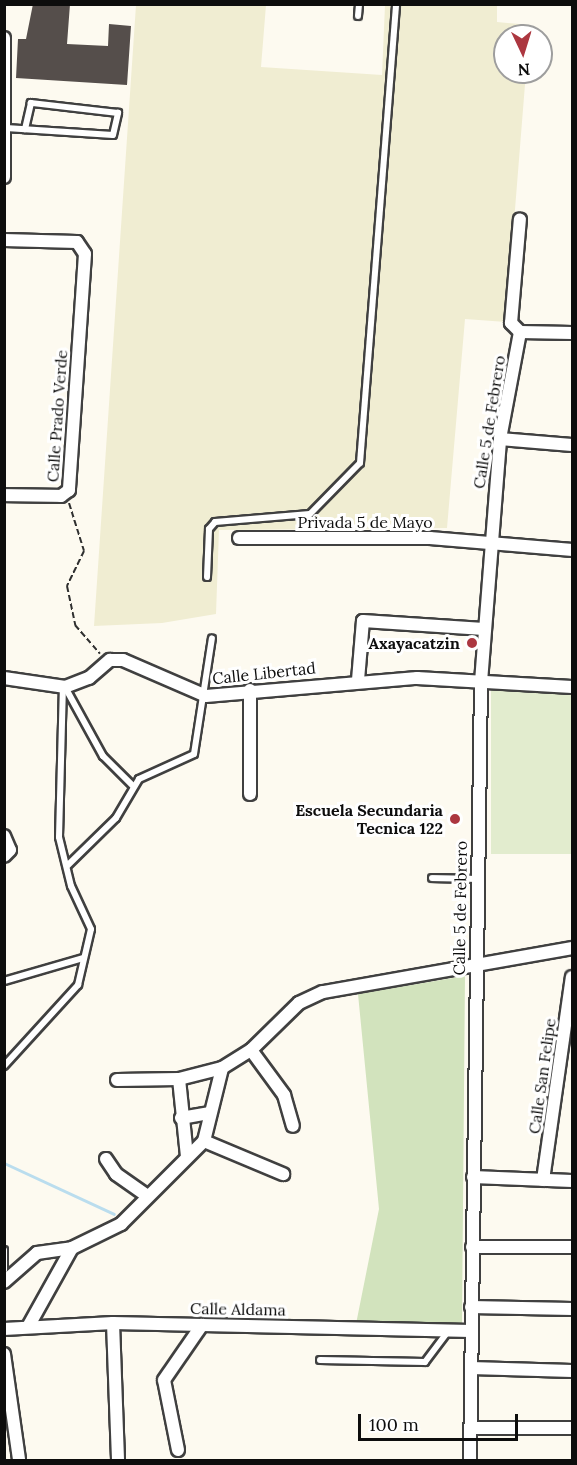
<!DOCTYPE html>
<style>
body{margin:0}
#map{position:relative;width:577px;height:1465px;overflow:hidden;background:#fdfaf0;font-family:Lora,serif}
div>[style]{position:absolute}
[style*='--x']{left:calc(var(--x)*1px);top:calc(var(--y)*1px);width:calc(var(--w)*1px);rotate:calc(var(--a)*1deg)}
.farmland>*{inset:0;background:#f0edd2}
.green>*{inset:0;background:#d2e3bd}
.pitch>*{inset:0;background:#e2ecce;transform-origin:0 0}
.stream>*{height:3px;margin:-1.5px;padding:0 1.5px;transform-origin:1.5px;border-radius:1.5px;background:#baddee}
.building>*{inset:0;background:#554e4b}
.path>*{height:2px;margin-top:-1px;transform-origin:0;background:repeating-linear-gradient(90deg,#2f2f2f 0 6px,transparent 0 9px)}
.roads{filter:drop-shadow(2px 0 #404040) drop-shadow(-2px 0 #404040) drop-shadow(0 2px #404040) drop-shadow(0 -2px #404040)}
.service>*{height:6px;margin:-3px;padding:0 3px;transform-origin:3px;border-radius:3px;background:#fff}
.minor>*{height:12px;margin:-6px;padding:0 6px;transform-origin:6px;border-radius:6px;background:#fff}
.dots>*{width:16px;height:16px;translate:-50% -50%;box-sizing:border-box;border:3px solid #fff;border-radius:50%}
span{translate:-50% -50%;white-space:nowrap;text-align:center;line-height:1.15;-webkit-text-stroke:6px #fff;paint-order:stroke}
.street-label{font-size:16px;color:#0d0d0d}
.poi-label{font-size:16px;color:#0d0d0d;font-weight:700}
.right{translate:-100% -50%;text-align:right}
.frame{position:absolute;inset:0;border:6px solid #0d0d0d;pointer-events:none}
.north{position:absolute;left:493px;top:24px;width:60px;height:60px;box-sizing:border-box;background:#fff;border:2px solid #9e9e9e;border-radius:50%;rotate:176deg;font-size:16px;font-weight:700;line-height:24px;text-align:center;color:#0d0d0d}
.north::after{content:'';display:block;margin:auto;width:21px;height:27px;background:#ac3740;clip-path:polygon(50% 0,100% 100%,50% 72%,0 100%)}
.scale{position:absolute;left:358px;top:1414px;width:160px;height:27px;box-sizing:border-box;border:3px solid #0d0d0d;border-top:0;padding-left:8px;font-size:18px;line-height:21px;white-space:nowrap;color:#0d0d0d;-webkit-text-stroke:4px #fff;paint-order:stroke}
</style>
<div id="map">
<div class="farmland">
<div style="clip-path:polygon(136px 5px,266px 5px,261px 67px,382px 75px,385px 5px,497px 5px,497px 22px,530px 25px,529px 36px,505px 36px,505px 72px,526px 72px,506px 322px,465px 319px,447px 528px,219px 530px,216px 614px,162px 623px,94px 626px)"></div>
</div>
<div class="green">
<div style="clip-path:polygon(465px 976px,462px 1324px,356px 1324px,379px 1209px,358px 994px)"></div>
</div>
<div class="pitch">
<div style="left:491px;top:690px;width:81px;height:164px"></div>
</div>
<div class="stream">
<div style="--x:4;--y:1163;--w:121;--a:24.9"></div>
</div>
<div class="building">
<div style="clip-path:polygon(33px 4px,70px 4px,67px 44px,108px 46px,109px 24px,131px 26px,127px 85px,16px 78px,18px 39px,26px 39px)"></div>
</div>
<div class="path">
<div style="--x:69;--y:503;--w:50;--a:72.6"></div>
<div style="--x:84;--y:551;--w:39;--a:116"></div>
<div style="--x:67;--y:586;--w:40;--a:78"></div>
<div style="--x:75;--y:625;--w:38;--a:49"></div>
</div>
<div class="roads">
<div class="service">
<div style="--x:358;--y:16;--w:12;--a:-85"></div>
<div style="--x:6;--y:128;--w:107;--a:3.7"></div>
<div style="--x:113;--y:135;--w:23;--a:-77"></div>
<div style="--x:118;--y:113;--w:88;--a:-173.4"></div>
<div style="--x:31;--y:103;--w:27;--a:103"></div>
<div style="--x:207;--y:577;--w:48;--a:-87.6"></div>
<div style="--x:209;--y:529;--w:9;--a:-49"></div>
<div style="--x:215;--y:522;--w:95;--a:-4.8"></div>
<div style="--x:310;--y:514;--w:71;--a:-45.6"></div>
<div style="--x:360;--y:463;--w:460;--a:-85.5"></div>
<div style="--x:65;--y:687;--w:79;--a:61.2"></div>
<div style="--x:103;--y:756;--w:42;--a:45"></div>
<div style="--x:68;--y:865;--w:67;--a:-44.4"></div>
<div style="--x:116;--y:818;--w:45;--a:-59.5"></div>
<div style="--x:139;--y:779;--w:60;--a:-24.4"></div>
<div style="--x:194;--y:754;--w:117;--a:-81.2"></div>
<div style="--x:432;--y:878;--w:45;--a:1.3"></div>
<div style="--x:4;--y:981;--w:82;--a:-16.2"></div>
<div style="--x:4;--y:1066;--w:110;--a:-47.6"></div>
<div style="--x:78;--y:985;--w:57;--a:-76.9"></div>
<div style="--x:91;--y:929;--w:47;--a:-114.9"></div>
<div style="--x:71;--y:886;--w:50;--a:-103.8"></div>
<div style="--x:59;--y:837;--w:149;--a:-88.5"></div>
<div style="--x:4;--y:1250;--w:20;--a:90"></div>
<div style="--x:320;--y:1360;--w:105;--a:1.1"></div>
<div style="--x:425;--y:1362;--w:40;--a:-53"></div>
</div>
<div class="minor">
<div style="--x:4;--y:38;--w:139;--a:90"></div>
<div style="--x:4;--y:240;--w:73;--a:1.6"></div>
<div style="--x:77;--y:242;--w:14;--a:56"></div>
<div style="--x:85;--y:254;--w:237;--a:93.9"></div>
<div style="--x:69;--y:490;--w:10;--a:143"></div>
<div style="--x:61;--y:496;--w:57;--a:-179"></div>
<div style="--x:520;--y:332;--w:52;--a:1.1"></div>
<div style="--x:500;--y:439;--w:72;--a:4.8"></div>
<div style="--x:239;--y:538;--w:191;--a:0"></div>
<div style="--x:430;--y:538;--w:143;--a:4.8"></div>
<div style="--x:4;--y:678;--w:62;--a:8.4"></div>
<div style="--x:65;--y:687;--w:26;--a:-21"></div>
<div style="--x:89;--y:678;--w:28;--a:-41"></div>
<div style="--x:110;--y:660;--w:13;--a:0"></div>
<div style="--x:123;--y:660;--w:90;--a:23.4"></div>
<div style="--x:206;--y:696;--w:212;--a:-4.9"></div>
<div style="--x:417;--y:678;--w:155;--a:3.3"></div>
<div style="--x:358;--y:680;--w:59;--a:-85.2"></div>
<div style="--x:363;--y:621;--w:121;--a:3.8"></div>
<div style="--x:250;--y:794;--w:104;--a:-90"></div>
<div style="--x:4;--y:836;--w:15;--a:67"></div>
<div style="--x:10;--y:850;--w:8;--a:135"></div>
<div style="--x:251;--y:1050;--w:56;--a:53.7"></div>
<div style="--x:284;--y:1095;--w:32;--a:74"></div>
<div style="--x:179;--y:1079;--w:77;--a:84.1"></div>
<div style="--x:117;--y:1080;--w:62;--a:-0.9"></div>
<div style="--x:179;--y:1079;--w:44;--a:-14.3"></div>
<div style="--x:222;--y:1068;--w:34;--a:-32"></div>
<div style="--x:251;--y:1050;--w:67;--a:-44.4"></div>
<div style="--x:299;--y:1003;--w:26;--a:-25"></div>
<div style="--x:323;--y:992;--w:253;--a:-10"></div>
<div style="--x:181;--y:1118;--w:28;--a:-10"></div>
<div style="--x:204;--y:1141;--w:86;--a:22.7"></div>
<div style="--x:106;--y:1159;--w:18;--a:56"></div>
<div style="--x:116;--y:1174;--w:37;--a:35"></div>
<div style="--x:473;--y:1177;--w:99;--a:2.3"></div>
<div style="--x:543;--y:1180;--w:205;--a:-81.9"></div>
<div style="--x:472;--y:1247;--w:100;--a:0"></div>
<div style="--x:4;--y:1282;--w:44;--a:-41.3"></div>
<div style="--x:37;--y:1253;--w:35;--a:-8"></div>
<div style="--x:72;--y:1248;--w:55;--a:-26.1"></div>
<div style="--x:121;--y:1224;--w:117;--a:-45"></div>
<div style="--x:204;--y:1141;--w:75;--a:-76.1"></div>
<div style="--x:471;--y:1307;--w:101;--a:1.1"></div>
<div style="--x:113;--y:1323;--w:137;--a:87.9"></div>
<div style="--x:28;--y:1327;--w:90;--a:-60.9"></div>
<div style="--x:4;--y:1329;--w:109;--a:-3.2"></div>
<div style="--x:113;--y:1323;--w:358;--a:1.3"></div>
<div style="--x:4;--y:1354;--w:107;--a:81.9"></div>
<div style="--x:471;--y:1368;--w:101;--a:1.7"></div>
<div style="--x:470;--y:1428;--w:102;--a:0"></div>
<div style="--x:178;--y:1450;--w:71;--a:-101.3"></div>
<div style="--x:164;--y:1380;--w:67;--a:-55.4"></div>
<div style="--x:470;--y:1460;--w:778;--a:-89.19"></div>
<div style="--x:481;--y:682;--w:244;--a:-85.5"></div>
<div style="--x:500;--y:439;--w:109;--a:-79.4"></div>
<div style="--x:520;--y:332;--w:13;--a:-135"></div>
<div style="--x:511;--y:323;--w:104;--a:-85.1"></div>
</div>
</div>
<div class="dots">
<div style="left:472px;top:643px;background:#ac3740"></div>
<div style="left:455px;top:819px;background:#ac3740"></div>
</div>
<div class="street-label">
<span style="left:57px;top:416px;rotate:-86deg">Calle Prado Verde</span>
<span style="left:489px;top:422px;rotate:-81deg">Calle 5 de Febrero</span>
<span style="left:365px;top:522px">Privada 5 de Mayo</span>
<span style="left:264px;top:673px;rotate:-6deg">Calle Libertad</span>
<span style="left:460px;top:908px;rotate:-89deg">Calle 5 de Febrero</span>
<span style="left:542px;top:1076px;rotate:-82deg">Calle San Felipe</span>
<span style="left:238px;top:1309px;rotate:1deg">Calle Aldama</span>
</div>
<div class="poi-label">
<span class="right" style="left:460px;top:643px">Axayacatzin</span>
<span class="right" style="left:443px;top:819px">Escuela Secundaria<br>Tecnica 122</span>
</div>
<div class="frame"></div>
<div class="north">N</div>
<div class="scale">100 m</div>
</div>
